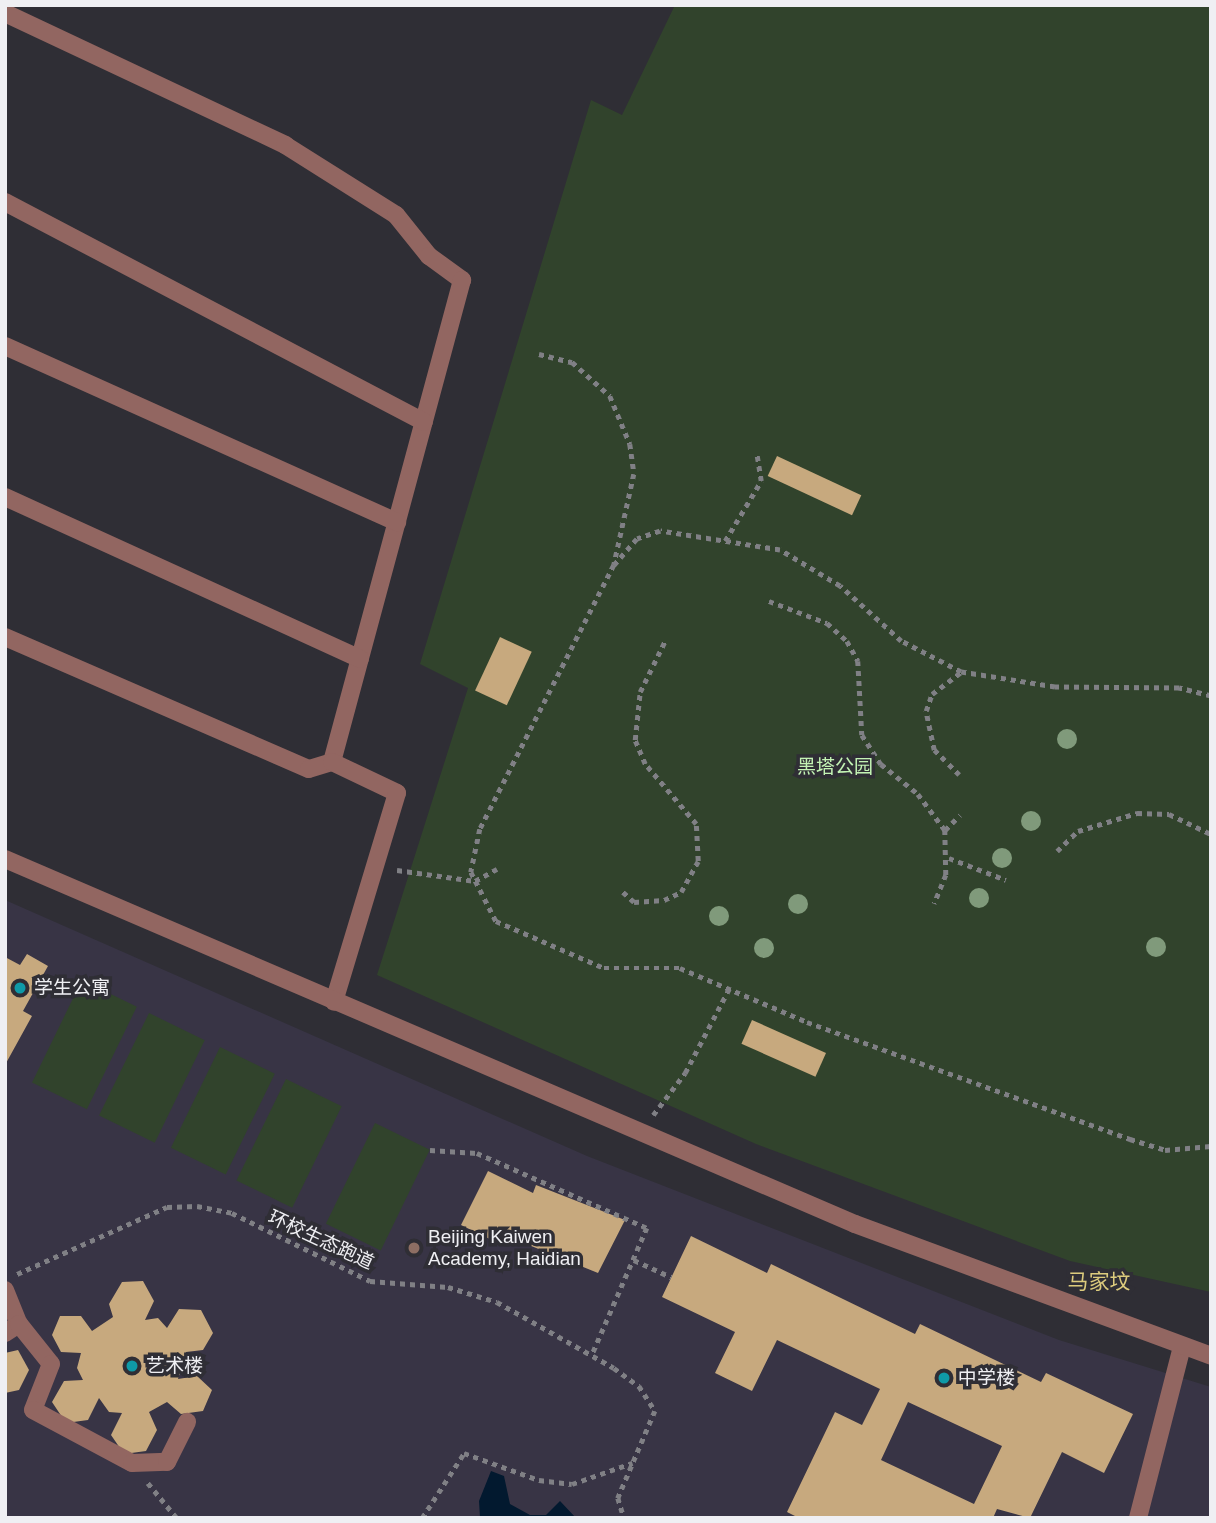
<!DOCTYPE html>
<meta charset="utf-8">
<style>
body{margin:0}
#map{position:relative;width:1216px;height:1523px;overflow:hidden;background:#2f2e35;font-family:Arial,"Noto Sans SC",sans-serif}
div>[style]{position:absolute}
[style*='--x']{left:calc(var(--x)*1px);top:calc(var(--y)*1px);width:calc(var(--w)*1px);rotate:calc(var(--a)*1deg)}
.education>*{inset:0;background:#383445}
.green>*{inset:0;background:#31432c;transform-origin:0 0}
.water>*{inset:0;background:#02192f}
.building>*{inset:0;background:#c7a97e;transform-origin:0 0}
.path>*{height:4.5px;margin-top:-2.25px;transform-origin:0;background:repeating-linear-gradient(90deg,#808085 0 5px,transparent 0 10px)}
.minor>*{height:18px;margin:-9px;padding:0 9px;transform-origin:9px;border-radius:9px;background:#926661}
.tertiary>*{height:18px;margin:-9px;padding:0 9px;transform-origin:9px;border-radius:9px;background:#926661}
.trees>*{width:20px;height:20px;margin:-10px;border-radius:50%;background:#809a7b}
.dots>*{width:19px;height:19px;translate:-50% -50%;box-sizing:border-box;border:4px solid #2f2e35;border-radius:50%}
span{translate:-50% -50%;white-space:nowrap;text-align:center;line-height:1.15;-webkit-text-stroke:7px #2f2e35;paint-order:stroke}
.park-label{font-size:19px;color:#c3f3b4}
.poi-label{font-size:19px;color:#efeff3}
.left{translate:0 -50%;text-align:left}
.street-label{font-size:19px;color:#efeff3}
.neighbourhood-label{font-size:21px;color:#dccb7d}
.frame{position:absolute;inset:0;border:7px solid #efeff3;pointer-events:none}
</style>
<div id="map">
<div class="education">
<div style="clip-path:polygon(5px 900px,587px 1156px,1059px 1340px,1211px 1387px,1211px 1518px,5px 1518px)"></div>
</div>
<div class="green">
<div style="clip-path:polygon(675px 5px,1211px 5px,1211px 1292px,1070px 1261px,756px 1144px,377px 975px,468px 688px,420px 664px,591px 100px,622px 115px)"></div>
<div style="left:82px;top:980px;width:61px;height:114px;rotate:26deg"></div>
<div style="left:149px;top:1013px;width:62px;height:114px;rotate:26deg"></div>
<div style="left:220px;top:1047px;width:61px;height:112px;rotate:26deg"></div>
<div style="left:286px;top:1079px;width:62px;height:113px;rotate:26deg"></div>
<div style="left:375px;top:1123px;width:61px;height:112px;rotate:26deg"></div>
</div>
<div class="water">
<div style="clip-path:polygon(491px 1471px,504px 1476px,510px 1504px,530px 1515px,546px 1515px,560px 1501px,576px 1518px,480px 1518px,479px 1501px)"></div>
</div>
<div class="building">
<div style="left:777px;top:456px;width:93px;height:22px;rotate:25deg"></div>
<div style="left:500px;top:637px;width:35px;height:59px;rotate:25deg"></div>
<div style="clip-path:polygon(27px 954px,48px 966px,23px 1011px,32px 1016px,5px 1065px,5px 957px,20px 965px)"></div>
<div style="left:752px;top:1020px;width:81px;height:26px;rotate:24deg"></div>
<div style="clip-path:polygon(488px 1171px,533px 1193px,536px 1185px,625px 1220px,598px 1273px,509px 1237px,504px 1246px,461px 1225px)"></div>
<div style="clip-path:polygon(evenodd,691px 1236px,767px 1273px,771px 1264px,915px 1334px,920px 1324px,1041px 1382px,1046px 1373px,1133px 1414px,1104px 1473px,1062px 1452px,1030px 1518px,997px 1509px,993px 1518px,799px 1518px,787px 1512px,835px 1412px,862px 1425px,880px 1389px,777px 1340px,752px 1391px,715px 1373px,735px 1332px,662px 1297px,691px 1236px,908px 1402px,1002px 1446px,974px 1504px,881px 1460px,908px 1402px)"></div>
<div style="clip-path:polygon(143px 1281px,154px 1301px,145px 1320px,158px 1318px,167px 1328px,179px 1309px,201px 1310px,213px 1333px,203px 1350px,186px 1352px,178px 1379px,197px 1376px,212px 1390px,203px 1411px,181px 1414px,167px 1402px,149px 1412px,157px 1430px,146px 1451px,124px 1454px,111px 1435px,122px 1413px,109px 1412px,99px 1398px,88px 1420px,66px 1423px,52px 1402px,64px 1381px,83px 1380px,77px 1368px,81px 1353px,61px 1352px,52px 1335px,60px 1316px,81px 1316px,92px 1331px,113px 1317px,109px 1304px,122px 1282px)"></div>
<div style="clip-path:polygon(18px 1350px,29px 1370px,19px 1390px,5px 1393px,5px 1353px)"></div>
</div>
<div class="path">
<div style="--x:539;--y:354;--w:34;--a:14"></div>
<div style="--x:572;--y:362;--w:51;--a:41.8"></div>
<div style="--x:610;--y:396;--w:52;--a:67.4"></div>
<div style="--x:630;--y:444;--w:30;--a:82"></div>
<div style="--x:634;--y:474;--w:93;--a:102.4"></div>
<div style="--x:725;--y:541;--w:70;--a:-59"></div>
<div style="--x:761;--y:481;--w:26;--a:-99"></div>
<div style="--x:769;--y:601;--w:62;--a:20.8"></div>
<div style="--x:827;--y:623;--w:27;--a:42"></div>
<div style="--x:847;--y:641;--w:23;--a:61"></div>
<div style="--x:858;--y:661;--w:74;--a:86.9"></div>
<div style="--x:862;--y:735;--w:35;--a:57"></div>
<div style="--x:881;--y:764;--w:48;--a:39"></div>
<div style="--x:918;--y:794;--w:45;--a:53.1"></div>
<div style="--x:945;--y:830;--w:45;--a:88.7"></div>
<div style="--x:946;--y:875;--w:31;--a:112"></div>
<div style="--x:1211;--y:696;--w:33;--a:-166"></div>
<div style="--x:1179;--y:688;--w:124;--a:-179.5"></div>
<div style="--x:1055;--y:687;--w:95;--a:-170.9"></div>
<div style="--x:961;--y:672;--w:68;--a:-152.7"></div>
<div style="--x:901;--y:641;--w:82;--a:-138"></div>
<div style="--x:840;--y:586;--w:70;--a:-149"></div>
<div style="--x:780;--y:550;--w:121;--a:-171"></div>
<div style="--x:660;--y:531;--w:24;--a:161"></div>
<div style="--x:637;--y:539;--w:35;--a:131"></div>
<div style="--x:614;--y:565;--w:296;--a:116.9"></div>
<div style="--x:480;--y:829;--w:44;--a:101.8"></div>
<div style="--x:471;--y:872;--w:55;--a:63"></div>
<div style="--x:496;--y:921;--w:118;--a:23.5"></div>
<div style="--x:604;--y:968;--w:76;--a:0"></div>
<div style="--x:680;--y:968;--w:138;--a:23"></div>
<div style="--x:807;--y:1022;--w:344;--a:19.9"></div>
<div style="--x:1130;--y:1139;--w:37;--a:17"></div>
<div style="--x:1165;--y:1150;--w:46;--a:-5"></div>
<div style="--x:959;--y:775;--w:35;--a:-135"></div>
<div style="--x:934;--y:750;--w:40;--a:-102"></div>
<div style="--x:926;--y:711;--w:18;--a:-71"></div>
<div style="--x:932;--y:694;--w:36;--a:-37"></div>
<div style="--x:945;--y:830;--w:21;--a:-45"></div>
<div style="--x:1057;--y:851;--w:29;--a:-44"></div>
<div style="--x:1078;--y:831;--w:62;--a:-17"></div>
<div style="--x:1137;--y:813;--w:32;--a:2"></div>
<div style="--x:1169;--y:814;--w:47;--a:25.5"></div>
<div style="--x:949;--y:858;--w:61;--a:21.1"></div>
<div style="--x:397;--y:870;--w:79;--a:8"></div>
<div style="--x:475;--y:881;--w:25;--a:-29"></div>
<div style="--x:623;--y:892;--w:15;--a:42"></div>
<div style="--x:634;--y:902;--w:30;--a:-4"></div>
<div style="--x:664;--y:900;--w:19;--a:-25"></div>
<div style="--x:681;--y:892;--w:35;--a:-61"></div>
<div style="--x:698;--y:861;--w:37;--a:-93"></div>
<div style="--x:696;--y:824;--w:79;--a:-130.4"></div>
<div style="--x:645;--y:764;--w:26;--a:-113"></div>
<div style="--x:635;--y:740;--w:48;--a:-84.1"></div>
<div style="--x:640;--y:692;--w:57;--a:-63.9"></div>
<div style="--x:653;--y:1115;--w:53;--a:-52.7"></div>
<div style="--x:685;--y:1073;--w:95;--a:-62.4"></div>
<div style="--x:430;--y:1150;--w:47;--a:3.7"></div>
<div style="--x:477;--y:1153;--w:186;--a:23.8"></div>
<div style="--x:647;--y:1228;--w:138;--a:113.4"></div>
<div style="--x:634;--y:1260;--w:41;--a:24.7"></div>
<div style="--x:17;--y:1274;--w:164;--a:-24.1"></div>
<div style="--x:167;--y:1207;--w:30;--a:-2"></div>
<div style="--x:197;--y:1206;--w:36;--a:11"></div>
<div style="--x:232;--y:1213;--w:154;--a:26.2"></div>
<div style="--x:370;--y:1281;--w:78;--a:4.4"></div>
<div style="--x:448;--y:1287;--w:51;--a:17"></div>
<div style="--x:497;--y:1302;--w:134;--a:29.4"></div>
<div style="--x:614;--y:1368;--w:31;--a:36"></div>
<div style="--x:639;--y:1386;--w:30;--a:57"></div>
<div style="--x:655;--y:1411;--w:95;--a:113"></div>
<div style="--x:618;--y:1498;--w:21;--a:73"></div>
<div style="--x:148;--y:1483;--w:45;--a:50.4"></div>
<div style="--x:422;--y:1518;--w:77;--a:-57.1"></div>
<div style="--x:464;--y:1453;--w:80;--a:19.8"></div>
<div style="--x:539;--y:1480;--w:33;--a:7"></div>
<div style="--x:572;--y:1484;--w:64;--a:-19.3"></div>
</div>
<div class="minor">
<div style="--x:5;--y:13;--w:310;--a:25.2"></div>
<div style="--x:285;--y:145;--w:131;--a:32.2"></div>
<div style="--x:396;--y:215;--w:53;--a:51.2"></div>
<div style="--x:429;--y:256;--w:41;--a:36"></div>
<div style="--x:462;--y:280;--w:499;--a:105.1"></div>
<div style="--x:5;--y:202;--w:473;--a:27.7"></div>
<div style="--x:5;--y:346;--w:430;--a:24.2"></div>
<div style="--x:5;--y:497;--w:390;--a:24.5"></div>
<div style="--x:5;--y:637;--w:331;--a:23.5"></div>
<div style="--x:309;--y:769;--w:24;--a:-17"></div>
<div style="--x:332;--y:762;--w:72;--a:25.5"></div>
<div style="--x:397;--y:793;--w:218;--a:106.8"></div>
<div style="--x:5;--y:1290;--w:37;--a:68"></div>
<div style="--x:19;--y:1324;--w:17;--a:147"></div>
<div style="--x:19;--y:1324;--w:51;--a:51.3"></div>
<div style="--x:51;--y:1364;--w:49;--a:111.4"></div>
<div style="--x:33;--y:1410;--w:112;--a:28.2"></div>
<div style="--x:132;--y:1463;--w:35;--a:-2"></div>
<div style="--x:167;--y:1462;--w:45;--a:-63.4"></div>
<div style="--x:1138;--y:1518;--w:177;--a:-75.6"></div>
</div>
<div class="tertiary">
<div style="--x:5;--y:859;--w:925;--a:23.24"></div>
<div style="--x:855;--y:1224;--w:380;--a:20.3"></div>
</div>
<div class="trees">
<div style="left:1067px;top:739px"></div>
<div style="left:1031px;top:821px"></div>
<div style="left:1002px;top:858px"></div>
<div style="left:979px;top:898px"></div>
<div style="left:798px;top:904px"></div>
<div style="left:719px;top:916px"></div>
<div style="left:1156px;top:947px"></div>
<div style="left:764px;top:948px"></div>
</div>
<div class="dots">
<div style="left:20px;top:988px;background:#0f9aa8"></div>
<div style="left:414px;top:1248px;background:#8d6e63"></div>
<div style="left:132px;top:1366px;background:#0f9aa8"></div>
<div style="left:944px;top:1378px;background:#0f9aa8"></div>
</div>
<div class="park-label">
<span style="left:835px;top:767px">黑塔公园</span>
</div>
<div class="poi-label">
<span class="left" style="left:34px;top:988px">学生公寓</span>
<span class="left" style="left:428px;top:1248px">Beijing Kaiwen<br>Academy, Haidian</span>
<span class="left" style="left:146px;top:1366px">艺术楼</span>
<span class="left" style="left:958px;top:1378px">中学楼</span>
</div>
<div class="street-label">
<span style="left:321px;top:1240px;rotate:25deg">环校生态跑道</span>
</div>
<div class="neighbourhood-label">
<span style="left:1099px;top:1282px">马家坟</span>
</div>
<div class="frame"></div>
</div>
